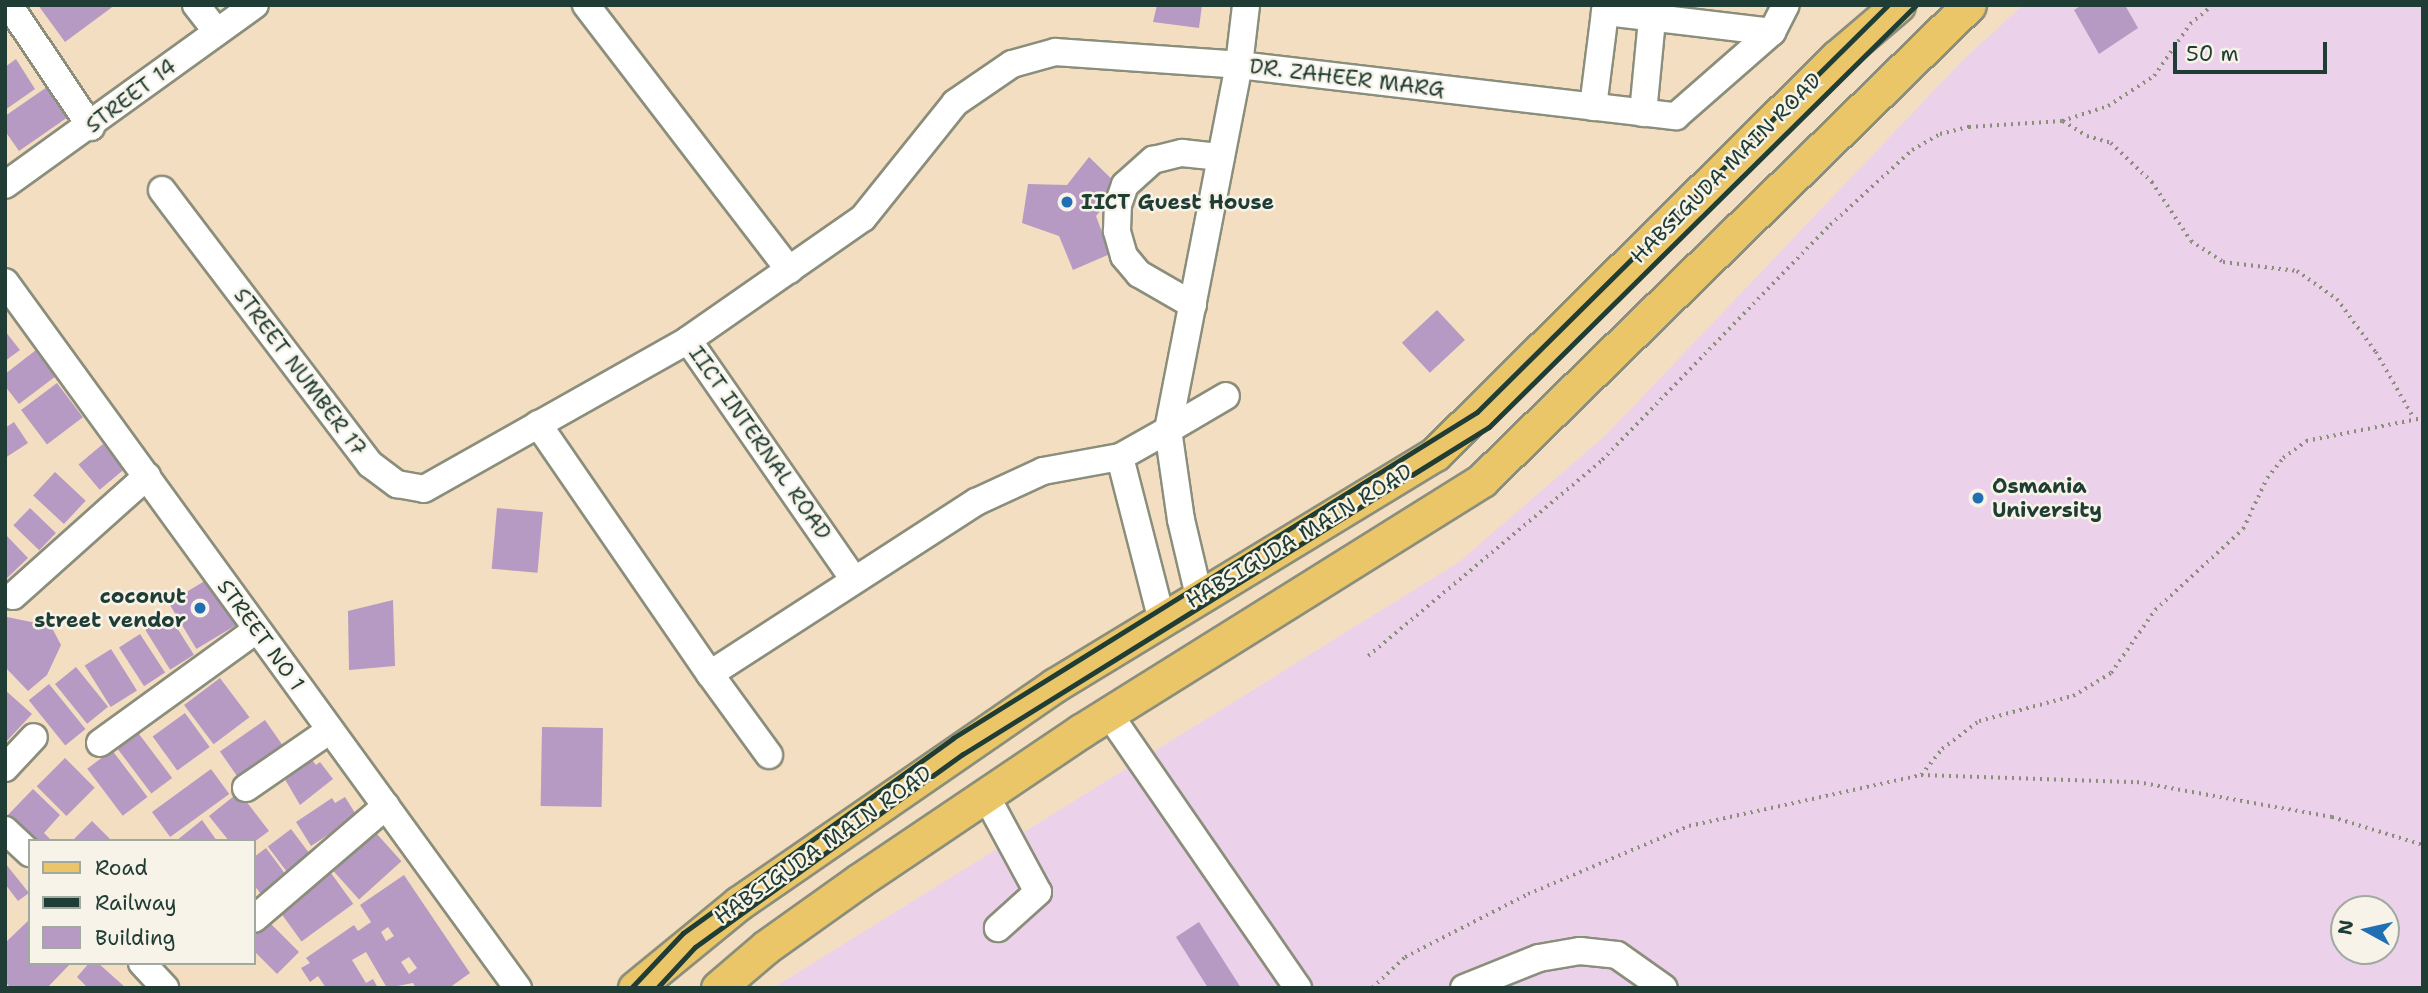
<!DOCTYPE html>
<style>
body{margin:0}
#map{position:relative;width:2428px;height:993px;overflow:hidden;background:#f4dec2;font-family:"Shantell Sans",sans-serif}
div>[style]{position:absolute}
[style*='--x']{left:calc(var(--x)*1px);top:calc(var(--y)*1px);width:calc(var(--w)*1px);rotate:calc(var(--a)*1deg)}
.built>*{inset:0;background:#ecd1ea}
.building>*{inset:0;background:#b69ac3;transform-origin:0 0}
.path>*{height:3.5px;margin-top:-1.75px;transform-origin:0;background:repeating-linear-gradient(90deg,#8a8e7b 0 2px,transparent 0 7px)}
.roads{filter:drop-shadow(2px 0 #8a8e7b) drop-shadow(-2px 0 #8a8e7b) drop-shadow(0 2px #8a8e7b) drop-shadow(0 -2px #8a8e7b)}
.minor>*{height:26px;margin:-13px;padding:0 13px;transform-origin:13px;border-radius:13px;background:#fff}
.major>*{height:33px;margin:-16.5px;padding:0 16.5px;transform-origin:16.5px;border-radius:16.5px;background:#ebc669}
.rail>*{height:5px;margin:-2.5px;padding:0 2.5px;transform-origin:2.5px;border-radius:2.5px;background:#1f3d34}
.dots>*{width:19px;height:19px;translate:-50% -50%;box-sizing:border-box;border:4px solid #f7f3e8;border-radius:50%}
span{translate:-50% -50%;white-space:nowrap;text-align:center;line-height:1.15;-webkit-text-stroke:5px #f7f3e8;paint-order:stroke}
.street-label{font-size:21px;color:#1f3d34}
.poi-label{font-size:21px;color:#1f3d34;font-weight:700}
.left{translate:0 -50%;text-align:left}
.right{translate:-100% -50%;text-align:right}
.frame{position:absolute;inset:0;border:7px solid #1f3d34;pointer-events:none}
.legend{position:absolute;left:28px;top:839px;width:228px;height:126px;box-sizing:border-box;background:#f7f3e8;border:2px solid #a1aaa0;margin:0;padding:9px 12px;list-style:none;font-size:21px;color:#1f3d34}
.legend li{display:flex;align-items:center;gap:14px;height:35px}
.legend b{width:35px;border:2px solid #a1aaa0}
.north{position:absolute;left:2330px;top:895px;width:70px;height:70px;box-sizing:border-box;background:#f7f3e8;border:2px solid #a1aaa0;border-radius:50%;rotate:278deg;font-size:19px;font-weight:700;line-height:28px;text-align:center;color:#1f3d34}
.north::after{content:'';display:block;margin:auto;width:24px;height:32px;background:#1f6fb2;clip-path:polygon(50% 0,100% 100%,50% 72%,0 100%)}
.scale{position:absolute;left:2173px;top:42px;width:154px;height:32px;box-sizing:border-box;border:4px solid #1f3d34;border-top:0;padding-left:9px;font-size:21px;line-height:24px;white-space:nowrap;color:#1f3d34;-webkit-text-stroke:5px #f7f3e8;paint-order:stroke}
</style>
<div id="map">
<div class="built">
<div style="clip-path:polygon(evenodd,2023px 5px,2423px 5px,2423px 988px,773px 988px,1459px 562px,1607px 434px,1962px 61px,2023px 5px,2344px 909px,2386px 909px,2386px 951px,2344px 951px,2344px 909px)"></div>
</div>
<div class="building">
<div style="clip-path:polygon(38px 5px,115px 5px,65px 42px)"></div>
<div style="clip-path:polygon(1157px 5px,1202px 5px,1199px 28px,1153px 22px)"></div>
<div style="clip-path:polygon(2082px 5px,2125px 5px,2138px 28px,2099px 54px,2074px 10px)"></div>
<div style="clip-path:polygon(16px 59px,35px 89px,5px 110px,5px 67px)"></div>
<div style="clip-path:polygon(47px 87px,68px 117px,19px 151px,5px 131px,5px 116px)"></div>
<div style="clip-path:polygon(1089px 157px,1120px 187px,1096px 216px,1110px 254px,1073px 270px,1059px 236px,1022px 223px,1028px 184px,1067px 185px)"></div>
<div style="left:1437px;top:310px;width:41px;height:48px;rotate:47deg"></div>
<div style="clip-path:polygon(5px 331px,20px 350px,5px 361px)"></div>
<div style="clip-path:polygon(36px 350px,56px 376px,19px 404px,5px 386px,5px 374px)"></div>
<div style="left:57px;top:383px;width:43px;height:45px;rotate:53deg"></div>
<div style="clip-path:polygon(14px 422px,28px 443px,5px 458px,5px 428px)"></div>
<div style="left:103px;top:444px;width:33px;height:32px;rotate:50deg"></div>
<div style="left:55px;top:472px;width:42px;height:32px;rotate:43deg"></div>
<div style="left:30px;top:508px;width:36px;height:24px;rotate:44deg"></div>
<div style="left:497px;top:508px;width:46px;height:61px;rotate:5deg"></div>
<div style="clip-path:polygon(5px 534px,28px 558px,5px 580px)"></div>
<div style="left:208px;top:579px;width:54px;height:46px;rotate:59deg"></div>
<div style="clip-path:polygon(393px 600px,395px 666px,349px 670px,348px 611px)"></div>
<div style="left:169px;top:615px;width:47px;height:28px;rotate:58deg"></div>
<div style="clip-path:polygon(7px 617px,51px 626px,61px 645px,47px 675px,28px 691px,5px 667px)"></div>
<div style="left:140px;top:634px;width:46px;height:25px;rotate:57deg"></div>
<div style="left:111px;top:649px;width:49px;height:31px;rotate:58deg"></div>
<div style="left:76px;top:667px;width:51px;height:27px;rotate:51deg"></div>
<div style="left:220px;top:678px;width:49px;height:45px;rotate:53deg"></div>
<div style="left:49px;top:684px;width:58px;height:26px;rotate:51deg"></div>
<div style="clip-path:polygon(5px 690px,32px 714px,5px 743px)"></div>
<div style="left:185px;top:713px;width:42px;height:40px;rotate:54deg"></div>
<div style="left:265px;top:720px;width:38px;height:55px;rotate:55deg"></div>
<div style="left:542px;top:727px;width:61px;height:79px;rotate:1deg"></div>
<div style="left:136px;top:730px;width:60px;height:26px;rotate:53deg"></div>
<div style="left:112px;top:750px;width:59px;height:31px;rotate:53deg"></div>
<div style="clip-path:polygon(309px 756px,316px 765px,320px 762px,333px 779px,300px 805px,283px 776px)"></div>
<div style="left:65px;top:758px;width:42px;height:40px;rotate:45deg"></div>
<div style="left:211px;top:769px;width:31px;height:73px;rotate:54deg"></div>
<div style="clip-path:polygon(33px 789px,60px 815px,44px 833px,52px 841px,30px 841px,5px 818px)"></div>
<div style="clip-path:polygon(239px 792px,269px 831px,254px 842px,229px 841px,209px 816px)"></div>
<div style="clip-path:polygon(345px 797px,357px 816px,311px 846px,296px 822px,332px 798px,335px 803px)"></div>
<div style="clip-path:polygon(202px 820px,217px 841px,176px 841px)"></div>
<div style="clip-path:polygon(92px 821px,112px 841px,72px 841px)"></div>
<div style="left:291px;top:829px;width:35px;height:29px;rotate:53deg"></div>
<div style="left:376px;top:833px;width:38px;height:57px;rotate:48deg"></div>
<div style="clip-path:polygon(266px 848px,289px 879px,264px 898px,254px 885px,254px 857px)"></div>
<div style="clip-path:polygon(5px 863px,29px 893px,18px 901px,5px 884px)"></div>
<div style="left:328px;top:869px;width:43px;height:64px;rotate:54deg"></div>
<div style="clip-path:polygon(evenodd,404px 875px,470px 973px,449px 988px,416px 988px,413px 983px,387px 988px,366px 952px,352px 960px,366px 983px,373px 979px,378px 988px,326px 988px,318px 976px,310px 982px,301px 968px,310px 963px,306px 958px,354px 925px,358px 931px,371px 922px,360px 905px,404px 875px,388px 927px,394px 936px,386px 941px,381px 932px,388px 927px,404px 875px,409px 957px,417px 968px,409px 974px,401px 962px,409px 957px)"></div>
<div style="clip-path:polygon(262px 915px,299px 952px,277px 974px,254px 951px,254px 924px)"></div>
<div style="clip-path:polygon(30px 919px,30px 963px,71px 963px,47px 988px,11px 988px,5px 982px,5px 943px)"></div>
<div style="clip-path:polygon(1199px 922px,1241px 988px,1208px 988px,1176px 937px)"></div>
<div style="clip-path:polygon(89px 963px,98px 963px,126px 988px,88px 988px,77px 977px)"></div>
</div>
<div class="path">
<div style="--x:2063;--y:121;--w:28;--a:32"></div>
<div style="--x:2087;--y:136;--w:25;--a:16"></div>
<div style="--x:2111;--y:143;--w:57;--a:43.6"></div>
<div style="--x:2152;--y:182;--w:71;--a:56.5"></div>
<div style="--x:2191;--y:241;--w:38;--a:33"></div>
<div style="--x:2223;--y:262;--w:75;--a:6.9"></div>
<div style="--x:2297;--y:271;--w:49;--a:35"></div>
<div style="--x:2337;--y:299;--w:66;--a:53.7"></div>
<div style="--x:2376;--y:352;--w:76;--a:60.1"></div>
<div style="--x:1368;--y:656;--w:305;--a:-39.9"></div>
<div style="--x:1602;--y:460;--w:327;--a:-45.9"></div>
<div style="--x:1830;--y:225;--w:111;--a:-42.4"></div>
<div style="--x:1912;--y:150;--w:32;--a:-30"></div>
<div style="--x:1940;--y:134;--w:30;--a:-14"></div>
<div style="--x:1969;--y:127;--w:93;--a:-3.7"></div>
<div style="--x:2062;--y:121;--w:48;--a:-18.1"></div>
<div style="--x:2108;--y:106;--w:55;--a:-33.1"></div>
<div style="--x:2154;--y:76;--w:63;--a:-55.3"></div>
<div style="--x:2190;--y:24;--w:30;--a:-40"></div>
<div style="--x:1921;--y:775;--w:33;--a:-51"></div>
<div style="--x:1942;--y:749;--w:46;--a:-37.1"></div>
<div style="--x:1979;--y:721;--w:97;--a:-14.9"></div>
<div style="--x:2073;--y:696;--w:44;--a:-31.2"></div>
<div style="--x:2111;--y:673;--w:77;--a:-55.1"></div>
<div style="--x:2155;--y:610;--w:120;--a:-42.6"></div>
<div style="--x:2243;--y:529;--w:56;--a:-64.8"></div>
<div style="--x:2267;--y:478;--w:26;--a:-51"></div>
<div style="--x:2283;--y:458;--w:29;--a:-36"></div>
<div style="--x:2306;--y:441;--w:119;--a:-11.1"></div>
<div style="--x:1372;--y:988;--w:45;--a:-43.2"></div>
<div style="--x:1405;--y:957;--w:138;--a:-27.1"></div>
<div style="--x:1528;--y:894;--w:175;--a:-22.9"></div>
<div style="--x:1689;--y:826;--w:238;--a:-12.4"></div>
<div style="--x:1921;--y:775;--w:216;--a:1.9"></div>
<div style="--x:2137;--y:782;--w:198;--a:10.2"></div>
<div style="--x:2332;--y:817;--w:95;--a:17.1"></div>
</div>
<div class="roads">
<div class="minor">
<div style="--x:9;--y:5;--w:147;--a:56.1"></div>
<div style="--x:196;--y:5;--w:34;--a:52"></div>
<div style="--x:586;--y:5;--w:334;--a:52.5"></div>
<div style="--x:1593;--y:107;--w:96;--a:-82.8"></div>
<div style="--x:1605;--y:12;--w:168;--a:6.8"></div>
<div style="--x:1643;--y:113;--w:94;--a:-84.5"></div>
<div style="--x:5;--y:185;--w:308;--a:-35.8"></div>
<div style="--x:162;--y:190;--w:344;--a:52.8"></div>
<div style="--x:370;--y:464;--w:34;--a:37"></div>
<div style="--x:397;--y:484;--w:27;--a:10"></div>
<div style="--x:424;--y:489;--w:303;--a:-29.4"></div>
<div style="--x:688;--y:340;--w:213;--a:-34.9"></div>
<div style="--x:863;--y:218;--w:147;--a:-51.3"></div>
<div style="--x:955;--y:103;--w:69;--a:-34.4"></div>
<div style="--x:1012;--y:64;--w:45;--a:-15.6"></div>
<div style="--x:1055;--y:52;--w:184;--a:4"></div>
<div style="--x:1239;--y:65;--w:60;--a:-83.3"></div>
<div style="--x:5;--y:282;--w:873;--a:54"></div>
<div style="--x:1193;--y:305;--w:62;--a:-150.1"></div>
<div style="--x:1139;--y:274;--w:23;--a:-130"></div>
<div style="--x:1124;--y:256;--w:26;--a:-106"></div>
<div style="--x:1117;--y:231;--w:26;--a:-88"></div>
<div style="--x:1118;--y:205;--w:21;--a:-71"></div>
<div style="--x:1125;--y:185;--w:38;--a:-42"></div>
<div style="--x:1153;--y:160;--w:30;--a:-14"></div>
<div style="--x:1182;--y:153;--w:39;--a:6"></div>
<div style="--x:688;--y:340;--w:290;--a:55.3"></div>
<div style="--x:538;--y:424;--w:303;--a:55.5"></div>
<div style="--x:13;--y:596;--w:180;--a:-41.8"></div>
<div style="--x:1199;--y:596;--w:78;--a:-103.3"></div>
<div style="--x:1181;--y:520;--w:91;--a:-98.2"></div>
<div style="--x:1168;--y:430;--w:67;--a:-30.4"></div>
<div style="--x:1161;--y:617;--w:165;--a:-104.4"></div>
<div style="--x:1120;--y:457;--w:55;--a:-29.4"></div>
<div style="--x:1168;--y:430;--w:372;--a:-79"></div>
<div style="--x:1239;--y:65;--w:440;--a:6.7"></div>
<div style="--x:1676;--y:116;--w:128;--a:-41.2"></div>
<div style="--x:1772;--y:32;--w:30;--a:-63"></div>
<div style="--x:1109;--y:714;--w:333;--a:55.4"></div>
<div style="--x:100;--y:743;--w:193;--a:-35.9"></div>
<div style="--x:769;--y:755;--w:100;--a:-126.1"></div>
<div style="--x:710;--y:674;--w:317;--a:-32.9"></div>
<div style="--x:976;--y:502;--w:74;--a:-24.8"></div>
<div style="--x:1043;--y:471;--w:78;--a:-10.3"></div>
<div style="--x:5;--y:768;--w:42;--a:-46.9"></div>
<div style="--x:246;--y:788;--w:102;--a:-34.6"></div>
<div style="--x:986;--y:796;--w:109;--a:61.6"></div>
<div style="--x:1038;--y:892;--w:54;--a:138"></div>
<div style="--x:5;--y:830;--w:34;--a:43"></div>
<div style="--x:254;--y:919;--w:174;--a:-40.6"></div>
<div style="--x:142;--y:963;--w:34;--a:47"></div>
<div style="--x:1464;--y:988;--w:81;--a:-21.8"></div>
<div style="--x:1539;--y:958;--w:42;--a:-9.7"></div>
<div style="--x:1580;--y:951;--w:37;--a:6"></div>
<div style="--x:1617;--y:955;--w:57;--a:35.1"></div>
</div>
<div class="major">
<div style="--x:635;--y:988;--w:134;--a:-39.3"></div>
<div style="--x:739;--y:903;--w:384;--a:-34.6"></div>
<div style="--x:1055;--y:685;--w:445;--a:-31.3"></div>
<div style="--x:1435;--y:454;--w:565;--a:-44.64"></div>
<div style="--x:1837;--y:57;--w:80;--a:-40.4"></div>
<div style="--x:718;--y:988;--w:63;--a:-40.5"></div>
<div style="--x:766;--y:947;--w:115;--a:-35.5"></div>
<div style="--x:860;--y:880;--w:267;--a:-34"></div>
<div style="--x:1081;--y:731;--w:473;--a:-32"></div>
<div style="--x:1482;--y:480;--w:680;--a:-44.29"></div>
</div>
</div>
<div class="rail">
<div style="--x:631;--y:988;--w:76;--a:-46.6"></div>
<div style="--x:683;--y:933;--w:333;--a:-35.8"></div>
<div style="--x:953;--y:738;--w:617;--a:-31.89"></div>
<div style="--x:1477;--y:412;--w:578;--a:-44.72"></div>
<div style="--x:657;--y:988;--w:56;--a:-47.2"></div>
<div style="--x:695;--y:947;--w:330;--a:-35.8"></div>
<div style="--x:963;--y:754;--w:619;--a:-31.87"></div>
<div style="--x:1489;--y:427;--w:600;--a:-44.66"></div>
</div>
<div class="dots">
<div style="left:1067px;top:202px;background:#1f6fb2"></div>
<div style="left:1978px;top:498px;background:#1f6fb2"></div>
<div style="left:200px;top:608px;background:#1f6fb2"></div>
</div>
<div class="street-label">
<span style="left:1347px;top:78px;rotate:7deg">DR. ZAHEER MARG</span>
<span style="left:131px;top:96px;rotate:-37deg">STREET 14</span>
<span style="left:1726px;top:168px;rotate:-45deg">HABSIGUDA MAIN ROAD</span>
<span style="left:300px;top:372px;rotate:53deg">STREET NUMBER 17</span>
<span style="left:760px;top:443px;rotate:55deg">IICT INTERNAL ROAD</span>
<span style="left:1299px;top:536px;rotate:-31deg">HABSIGUDA MAIN ROAD</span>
<span style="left:261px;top:635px;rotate:54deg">STREET NO 1</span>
<span style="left:823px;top:845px;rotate:-35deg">HABSIGUDA MAIN ROAD</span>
</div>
<div class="poi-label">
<span class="left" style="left:1081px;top:202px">IICT Guest House</span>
<span class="left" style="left:1992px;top:498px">Osmania<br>University</span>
<span class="right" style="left:186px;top:608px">coconut<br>street vendor</span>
</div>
<div class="frame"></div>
<ul class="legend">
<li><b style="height:9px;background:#ebc669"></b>Road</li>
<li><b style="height:9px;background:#1f3d34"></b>Railway</li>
<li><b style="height:19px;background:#b69ac3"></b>Building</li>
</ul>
<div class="north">N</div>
<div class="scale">50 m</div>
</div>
